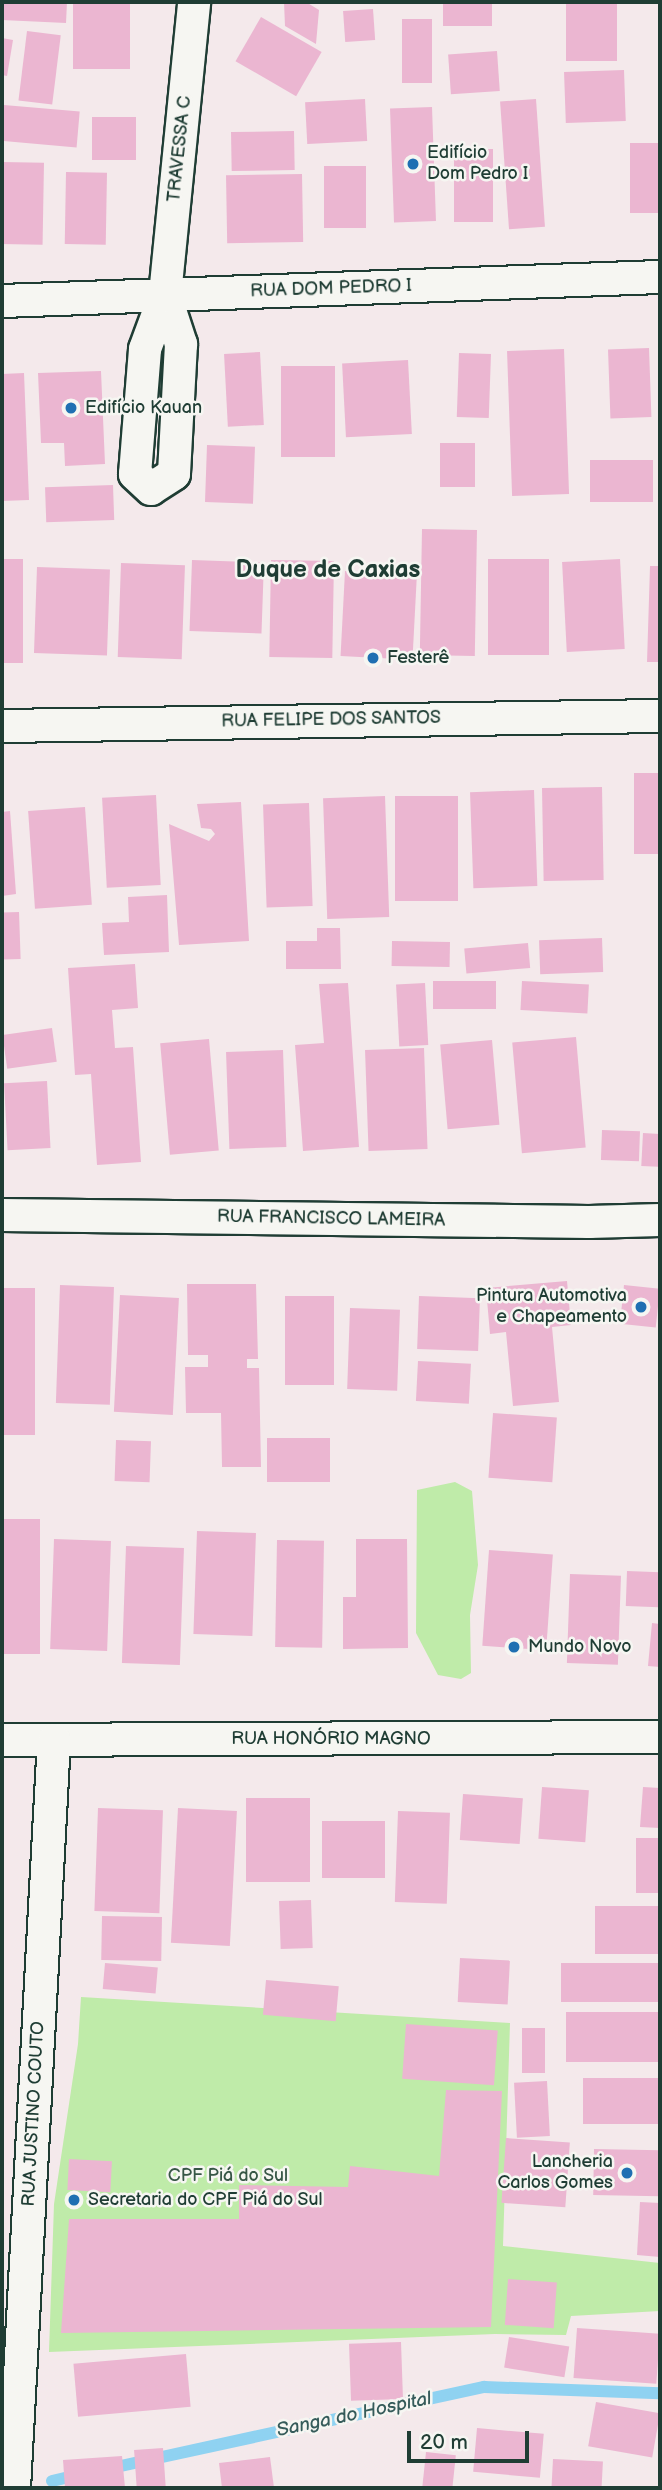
<!DOCTYPE html>
<meta charset="utf-8">
<style>
body{margin:0}
#map{position:relative;width:662px;height:2490px;overflow:hidden;background:#f4e9eb;font-family:"Balsamiq Sans",sans-serif}
div>[style]{position:absolute}
[style*='--x']{left:calc(var(--x)*1px);top:calc(var(--y)*1px);width:calc(var(--w)*1px);rotate:calc(var(--a)*1deg)}
.green>*{inset:0;background:#bfeba9}
.stream>*{height:12px;margin:-6px;padding:0 6px;transform-origin:6px;border-radius:6px;background:#8fd2f1}
.building>*{inset:0;background:#ebb6d1;transform-origin:0 0}
.roads{filter:drop-shadow(2px 0 #1f3d34) drop-shadow(-2px 0 #1f3d34) drop-shadow(0 2px #1f3d34) drop-shadow(0 -2px #1f3d34)}
.minor>*{height:32px;margin:-16px;padding:0 16px;transform-origin:16px;border-radius:16px;background:#f6f6f2}
.dots>*{width:19px;height:19px;translate:-50% -50%;box-sizing:border-box;border:4px solid #f6f6f2;border-radius:50%}
span{translate:-50% -50%;white-space:nowrap;text-align:center;line-height:1.15;-webkit-text-stroke:5px #f6f6f2;paint-order:stroke}
.street-label{font-size:18px;color:#1f3d34}
.poi-label{font-size:18px;color:#1f3d34}
.left{translate:0 -50%;text-align:left}
.right{translate:-100% -50%;text-align:right}
.park-label{font-size:18px;color:#375746}
.water-label{font-size:19px;color:#355b5a;font-style:italic}
.district-label{font-size:24px;color:#1f3d34;font-weight:700}
.frame{position:absolute;inset:0;border:4px solid #1f3d34;pointer-events:none}
.scale{position:absolute;left:407px;top:2431px;width:122px;height:32px;box-sizing:border-box;border:4px solid #1f3d34;border-top:0;padding-left:9px;font-size:21px;line-height:24px;white-space:nowrap;color:#1f3d34;-webkit-text-stroke:5px #f6f6f2;paint-order:stroke}
</style>
<div id="map">
<div class="green">
<div style="clip-path:polygon(455px 1482px,472px 1491px,478px 1565px,470px 1615px,471px 1673px,461px 1679px,438px 1675px,416px 1633px,417px 1490px)"></div>
<div style="clip-path:polygon(81px 1997px,510px 2023px,503px 2246px,660px 2263px,660px 2311px,571px 2316px,566px 2335px,495px 2334px,49px 2352px,54px 2204px,78px 2044px)"></div>
</div>
<div class="stream">
<div style="--x:107;--y:2469;--w:386;--a:-12.3"></div>
<div style="--x:484;--y:2387;--w:176;--a:2"></div>
<div style="--x:52;--y:2481;--w:28;--a:-13"></div>
</div>
<div class="building">
<div style="clip-path:polygon(2px 2px,67px 2px,66px 23px,2px 20px)"></div>
<div style="left:73px;top:2px;width:57px;height:67px"></div>
<div style="clip-path:polygon(284px 2px,306px 2px,319px 10px,316px 44px,285px 26px)"></div>
<div style="left:443px;top:2px;width:49px;height:24px"></div>
<div style="left:566px;top:2px;width:51px;height:59px"></div>
<div style="left:373px;top:9px;width:31px;height:30px;rotate:86deg"></div>
<div style="left:261px;top:17px;width:70px;height:51px;rotate:30deg"></div>
<div style="left:402px;top:19px;width:30px;height:64px"></div>
<div style="left:27px;top:31px;width:34px;height:70px;rotate:7deg"></div>
<div style="clip-path:polygon(2px 38px,13px 40px,7px 76px,2px 75px)"></div>
<div style="left:497px;top:51px;width:40px;height:49px;rotate:86deg"></div>
<div style="left:624px;top:70px;width:51px;height:60px;rotate:88deg"></div>
<div style="left:365px;top:99px;width:42px;height:60px;rotate:87deg"></div>
<div style="left:536px;top:99px;width:128px;height:36px;rotate:86deg"></div>
<div style="left:4px;top:105px;width:76px;height:36px;rotate:5deg"></div>
<div style="left:432px;top:107px;width:114px;height:42px;rotate:88deg"></div>
<div style="left:92px;top:117px;width:44px;height:43px"></div>
<div style="left:294px;top:131px;width:39px;height:63px;rotate:89deg"></div>
<div style="left:630px;top:143px;width:30px;height:70px"></div>
<div style="left:454px;top:149px;width:39px;height:73px"></div>
<div style="left:2px;top:162px;width:42px;height:82px;rotate:1deg"></div>
<div style="left:324px;top:166px;width:42px;height:62px"></div>
<div style="left:66px;top:172px;width:41px;height:72px;rotate:1deg"></div>
<div style="left:302px;top:174px;width:68px;height:76px;rotate:89deg"></div>
<div style="left:649px;top:348px;width:69px;height:41px;rotate:88deg"></div>
<div style="left:564px;top:349px;width:145px;height:57px;rotate:88deg"></div>
<div style="left:260px;top:352px;width:73px;height:36px;rotate:87deg"></div>
<div style="left:459px;top:353px;width:32px;height:64px;rotate:2deg"></div>
<div style="left:408px;top:360px;width:74px;height:66px;rotate:87deg"></div>
<div style="left:281px;top:366px;width:54px;height:91px"></div>
<div style="clip-path:polygon(101px 371px,105px 464px,65px 466px,64px 443px,41px 443px,38px 373px)"></div>
<div style="clip-path:polygon(24px 373px,29px 500px,2px 501px,2px 374px)"></div>
<div style="left:440px;top:443px;width:35px;height:44px"></div>
<div style="left:207px;top:445px;width:48px;height:57px;rotate:2deg"></div>
<div style="left:590px;top:460px;width:63px;height:42px"></div>
<div style="left:113px;top:485px;width:35px;height:68px;rotate:88deg"></div>
<div style="left:422px;top:529px;width:55px;height:126px;rotate:1deg"></div>
<div style="left:2px;top:559px;width:21px;height:104px"></div>
<div style="left:488px;top:559px;width:61px;height:96px"></div>
<div style="left:620px;top:559px;width:90px;height:58px;rotate:87deg"></div>
<div style="left:192px;top:560px;width:72px;height:71px;rotate:2deg"></div>
<div style="left:271px;top:560px;width:63px;height:97px;rotate:1deg"></div>
<div style="left:121px;top:563px;width:64px;height:94px;rotate:2deg"></div>
<div style="clip-path:polygon(650px 566px,660px 566px,660px 662px,647px 662px)"></div>
<div style="left:37px;top:567px;width:73px;height:86px;rotate:2deg"></div>
<div style="left:345px;top:571px;width:72px;height:85px;rotate:3deg"></div>
<div style="left:634px;top:773px;width:26px;height:81px"></div>
<div style="left:602px;top:787px;width:93px;height:60px;rotate:89deg"></div>
<div style="left:534px;top:790px;width:96px;height:64px;rotate:88deg"></div>
<div style="left:156px;top:795px;width:90px;height:54px;rotate:87deg"></div>
<div style="left:385px;top:796px;width:121px;height:62px;rotate:88deg"></div>
<div style="left:395px;top:796px;width:63px;height:105px"></div>
<div style="clip-path:polygon(241px 802px,249px 941px,179px 945px,169px 824px,209px 841px,215px 834px,211px 829px,201px 828px,197px 804px)"></div>
<div style="left:309px;top:803px;width:103px;height:46px;rotate:88deg"></div>
<div style="left:85px;top:807px;width:98px;height:57px;rotate:86deg"></div>
<div style="clip-path:polygon(10px 811px,16px 894px,2px 896px,2px 812px)"></div>
<div style="clip-path:polygon(167px 895px,169px 952px,104px 955px,102px 923px,129px 922px,128px 897px)"></div>
<div style="left:19px;top:912px;width:47px;height:17px;rotate:88deg"></div>
<div style="clip-path:polygon(317px 928px,340px 928px,341px 969px,286px 969px,286px 941px,317px 941px)"></div>
<div style="left:602px;top:938px;width:34px;height:63px;rotate:88deg"></div>
<div style="left:392px;top:941px;width:58px;height:25px;rotate:1deg"></div>
<div style="left:528px;top:943px;width:25px;height:64px;rotate:85deg"></div>
<div style="clip-path:polygon(135px 964px,138px 1008px,112px 1010px,115px 1048px,133px 1047px,141px 1162px,97px 1165px,91px 1074px,75px 1075px,68px 968px)"></div>
<div style="left:433px;top:981px;width:63px;height:28px"></div>
<div style="left:522px;top:981px;width:67px;height:29px;rotate:3deg"></div>
<div style="clip-path:polygon(348px 983px,359px 1147px,303px 1151px,295px 1045px,324px 1043px,319px 984px)"></div>
<div style="left:425px;top:983px;width:62px;height:29px;rotate:87deg"></div>
<div style="left:52px;top:1028px;width:34px;height:50px;rotate:82deg"></div>
<div style="left:576px;top:1037px;width:111px;height:64px;rotate:85deg"></div>
<div style="left:209px;top:1039px;width:112px;height:49px;rotate:85deg"></div>
<div style="left:492px;top:1040px;width:85px;height:52px;rotate:85deg"></div>
<div style="left:424px;top:1048px;width:101px;height:59px;rotate:88deg"></div>
<div style="left:283px;top:1050px;width:97px;height:57px;rotate:88deg"></div>
<div style="left:47px;top:1081px;width:67px;height:43px;rotate:87deg"></div>
<div style="left:602px;top:1130px;width:38px;height:30px;rotate:2deg"></div>
<div style="left:643px;top:1133px;width:17px;height:33px;rotate:3deg"></div>
<div style="clip-path:polygon(567px 1281px,571px 1325px,552px 1327px,559px 1402px,513px 1406px,506px 1332px,490px 1334px,486px 1288px)"></div>
<div style="clip-path:polygon(187px 1284px,256px 1284px,258px 1359px,247px 1359px,247px 1368px,259px 1368px,261px 1467px,222px 1467px,221px 1413px,186px 1413px,185px 1367px,208px 1367px,208px 1355px,188px 1355px)"></div>
<div style="left:60px;top:1285px;width:54px;height:118px;rotate:2deg"></div>
<div style="left:624px;top:1285px;width:36px;height:39px;rotate:6deg"></div>
<div style="left:2px;top:1288px;width:33px;height:147px"></div>
<div style="left:120px;top:1295px;width:59px;height:117px;rotate:3deg"></div>
<div style="left:285px;top:1296px;width:49px;height:89px"></div>
<div style="left:419px;top:1296px;width:61px;height:53px;rotate:2deg"></div>
<div style="left:350px;top:1308px;width:50px;height:81px;rotate:2deg"></div>
<div style="left:418px;top:1361px;width:53px;height:40px;rotate:3deg"></div>
<div style="left:493px;top:1413px;width:64px;height:65px;rotate:4deg"></div>
<div style="left:267px;top:1438px;width:63px;height:44px"></div>
<div style="left:116px;top:1440px;width:35px;height:41px;rotate:2deg"></div>
<div style="left:2px;top:1519px;width:38px;height:135px"></div>
<div style="left:197px;top:1531px;width:59px;height:103px;rotate:2deg"></div>
<div style="left:54px;top:1539px;width:57px;height:110px;rotate:2deg"></div>
<div style="clip-path:polygon(356px 1539px,407px 1539px,408px 1648px,343px 1649px,343px 1597px,356px 1597px)"></div>
<div style="left:277px;top:1540px;width:47px;height:107px;rotate:1deg"></div>
<div style="left:126px;top:1546px;width:58px;height:117px;rotate:2deg"></div>
<div style="left:489px;top:1550px;width:64px;height:96px;rotate:4deg"></div>
<div style="left:627px;top:1571px;width:33px;height:35px;rotate:2deg"></div>
<div style="left:570px;top:1574px;width:51px;height:89px;rotate:2deg"></div>
<div style="clip-path:polygon(652px 1623px,660px 1624px,660px 1667px,648px 1666px)"></div>
<div style="left:542px;top:1787px;width:47px;height:52px;rotate:4deg"></div>
<div style="clip-path:polygon(643px 1787px,660px 1788px,660px 1828px,640px 1827px)"></div>
<div style="left:463px;top:1794px;width:60px;height:46px;rotate:4deg"></div>
<div style="left:246px;top:1798px;width:64px;height:84px"></div>
<div style="left:98px;top:1808px;width:65px;height:103px;rotate:2deg"></div>
<div style="left:178px;top:1808px;width:59px;height:135px;rotate:3deg"></div>
<div style="left:398px;top:1811px;width:52px;height:91px;rotate:2deg"></div>
<div style="left:322px;top:1821px;width:63px;height:57px"></div>
<div style="left:636px;top:1838px;width:24px;height:55px"></div>
<div style="left:311px;top:1900px;width:48px;height:32px;rotate:88deg"></div>
<div style="left:660px;top:1906px;width:48px;height:65px;rotate:90deg"></div>
<div style="left:102px;top:1916px;width:60px;height:44px;rotate:1deg"></div>
<div style="left:460px;top:1958px;width:50px;height:44px;rotate:3deg"></div>
<div style="left:105px;top:1963px;width:53px;height:26px;rotate:5deg"></div>
<div style="left:660px;top:1963px;width:39px;height:99px;rotate:90deg"></div>
<div style="left:266px;top:1980px;width:73px;height:35px;rotate:5deg"></div>
<div style="left:660px;top:2012px;width:50px;height:94px;rotate:90deg"></div>
<div style="left:406px;top:2024px;width:92px;height:55px;rotate:4deg"></div>
<div style="left:522px;top:2028px;width:23px;height:45px"></div>
<div style="left:660px;top:2078px;width:46px;height:77px;rotate:90deg"></div>
<div style="left:547px;top:2081px;width:55px;height:33px;rotate:87deg"></div>
<div style="clip-path:polygon(446px 2090px,502px 2091px,491px 2327px,61px 2333px,69px 2219px,239px 2219px,239px 2185px,348px 2187px,350px 2166px,439px 2176px)"></div>
<div style="left:506px;top:2138px;width:64px;height:65px;rotate:4deg"></div>
<div style="left:594px;top:2149px;width:66px;height:46px;rotate:1deg"></div>
<div style="left:69px;top:2159px;width:43px;height:31px;rotate:3deg"></div>
<div style="clip-path:polygon(640px 2202px,660px 2203px,660px 2257px,637px 2255px)"></div>
<div style="left:508px;top:2279px;width:49px;height:46px;rotate:4deg"></div>
<div style="left:577px;top:2328px;width:83px;height:50px;rotate:4deg"></div>
<div style="left:509px;top:2337px;width:61px;height:31px;rotate:9deg"></div>
<div style="left:401px;top:2342px;width:57px;height:52px;rotate:88deg"></div>
<div style="left:186px;top:2354px;width:53px;height:113px;rotate:85deg"></div>
<div style="left:596px;top:2402px;width:65px;height:45px;rotate:10deg"></div>
<div style="left:477px;top:2428px;width:67px;height:44px;rotate:5deg"></div>
<div style="left:163px;top:2448px;width:40px;height:29px;rotate:86deg"></div>
<div style="left:426px;top:2452px;width:30px;height:36px;rotate:6deg"></div>
<div style="clip-path:polygon(122px 2456px,125px 2488px,65px 2488px,63px 2460px)"></div>
<div style="clip-path:polygon(270px 2457px,274px 2488px,222px 2488px,219px 2463px)"></div>
<div style="left:553px;top:2459px;width:50px;height:29px;rotate:3deg"></div>
</div>
<div class="roads">
<div class="minor">
<div style="--x:165;--y:295;--w:52;--a:71.9"></div>
<div style="--x:181;--y:344;--w:130;--a:93.1"></div>
<div style="--x:174;--y:474;--w:27;--a:147"></div>
<div style="--x:151;--y:489;--w:22;--a:-137"></div>
<div style="--x:135;--y:474;--w:125;--a:-85.4"></div>
<div style="--x:145;--y:349;--w:58;--a:-69.7"></div>
<div style="--x:165;--y:295;--w:294;--a:-84.3"></div>
<div style="--x:2;--y:301;--w:658;--a:-2.09"></div>
<div style="--x:2;--y:726;--w:658;--a:-0.87"></div>
<div style="--x:2;--y:1215;--w:587;--a:0.68"></div>
<div style="--x:589;--y:1222;--w:71;--a:-1.6"></div>
<div style="--x:2;--y:1740;--w:658;--a:-0.26"></div>
<div style="--x:14;--y:2488;--w:749;--a:-86.94"></div>
</div>
</div>
<div class="dots">
<div style="left:413px;top:164px;background:#1f6fb2"></div>
<div style="left:71px;top:408px;background:#1f6fb2"></div>
<div style="left:373px;top:658px;background:#1f6fb2"></div>
<div style="left:641px;top:1307px;background:#1f6fb2"></div>
<div style="left:514px;top:1647px;background:#1f6fb2"></div>
<div style="left:627px;top:2173px;background:#1f6fb2"></div>
<div style="left:74px;top:2200px;background:#1f6fb2"></div>
</div>
<div class="street-label">
<span style="left:180px;top:149px;rotate:-84deg">TRAVESSA C</span>
<span style="left:331px;top:289px;rotate:-2deg">RUA DOM PEDRO I</span>
<span style="left:331px;top:720px;rotate:-1deg">RUA FELIPE DOS SANTOS</span>
<span style="left:331px;top:1219px;rotate:1deg">RUA FRANCISCO LAMEIRA</span>
<span style="left:331px;top:1739px">RUA HONÓRIO MAGNO</span>
<span style="left:34px;top:2114px;rotate:-87deg">RUA JUSTINO COUTO</span>
</div>
<div class="poi-label">
<span class="left" style="left:427px;top:164px">Edifício<br>Dom Pedro I</span>
<span class="left" style="left:85px;top:408px">Edifício Kauan</span>
<span class="left" style="left:387px;top:658px">Festerê</span>
<span class="right" style="left:627px;top:1307px">Pintura Automotiva<br>e Chapeamento</span>
<span class="left" style="left:528px;top:1647px">Mundo Novo</span>
<span class="right" style="left:613px;top:2173px">Lancheria<br>Carlos Gomes</span>
<span class="left" style="left:88px;top:2200px">Secretaria do CPF Piá do Sul</span>
</div>
<div class="park-label">
<span style="left:228px;top:2176px">CPF Piá do Sul</span>
</div>
<div class="water-label">
<span style="left:354px;top:2415px;rotate:-12deg">Sanga do Hospital</span>
</div>
<div class="district-label">
<span style="left:328px;top:570px">Duque de Caxias</span>
</div>
<div class="frame"></div>
<div class="scale">20 m</div>
</div>
